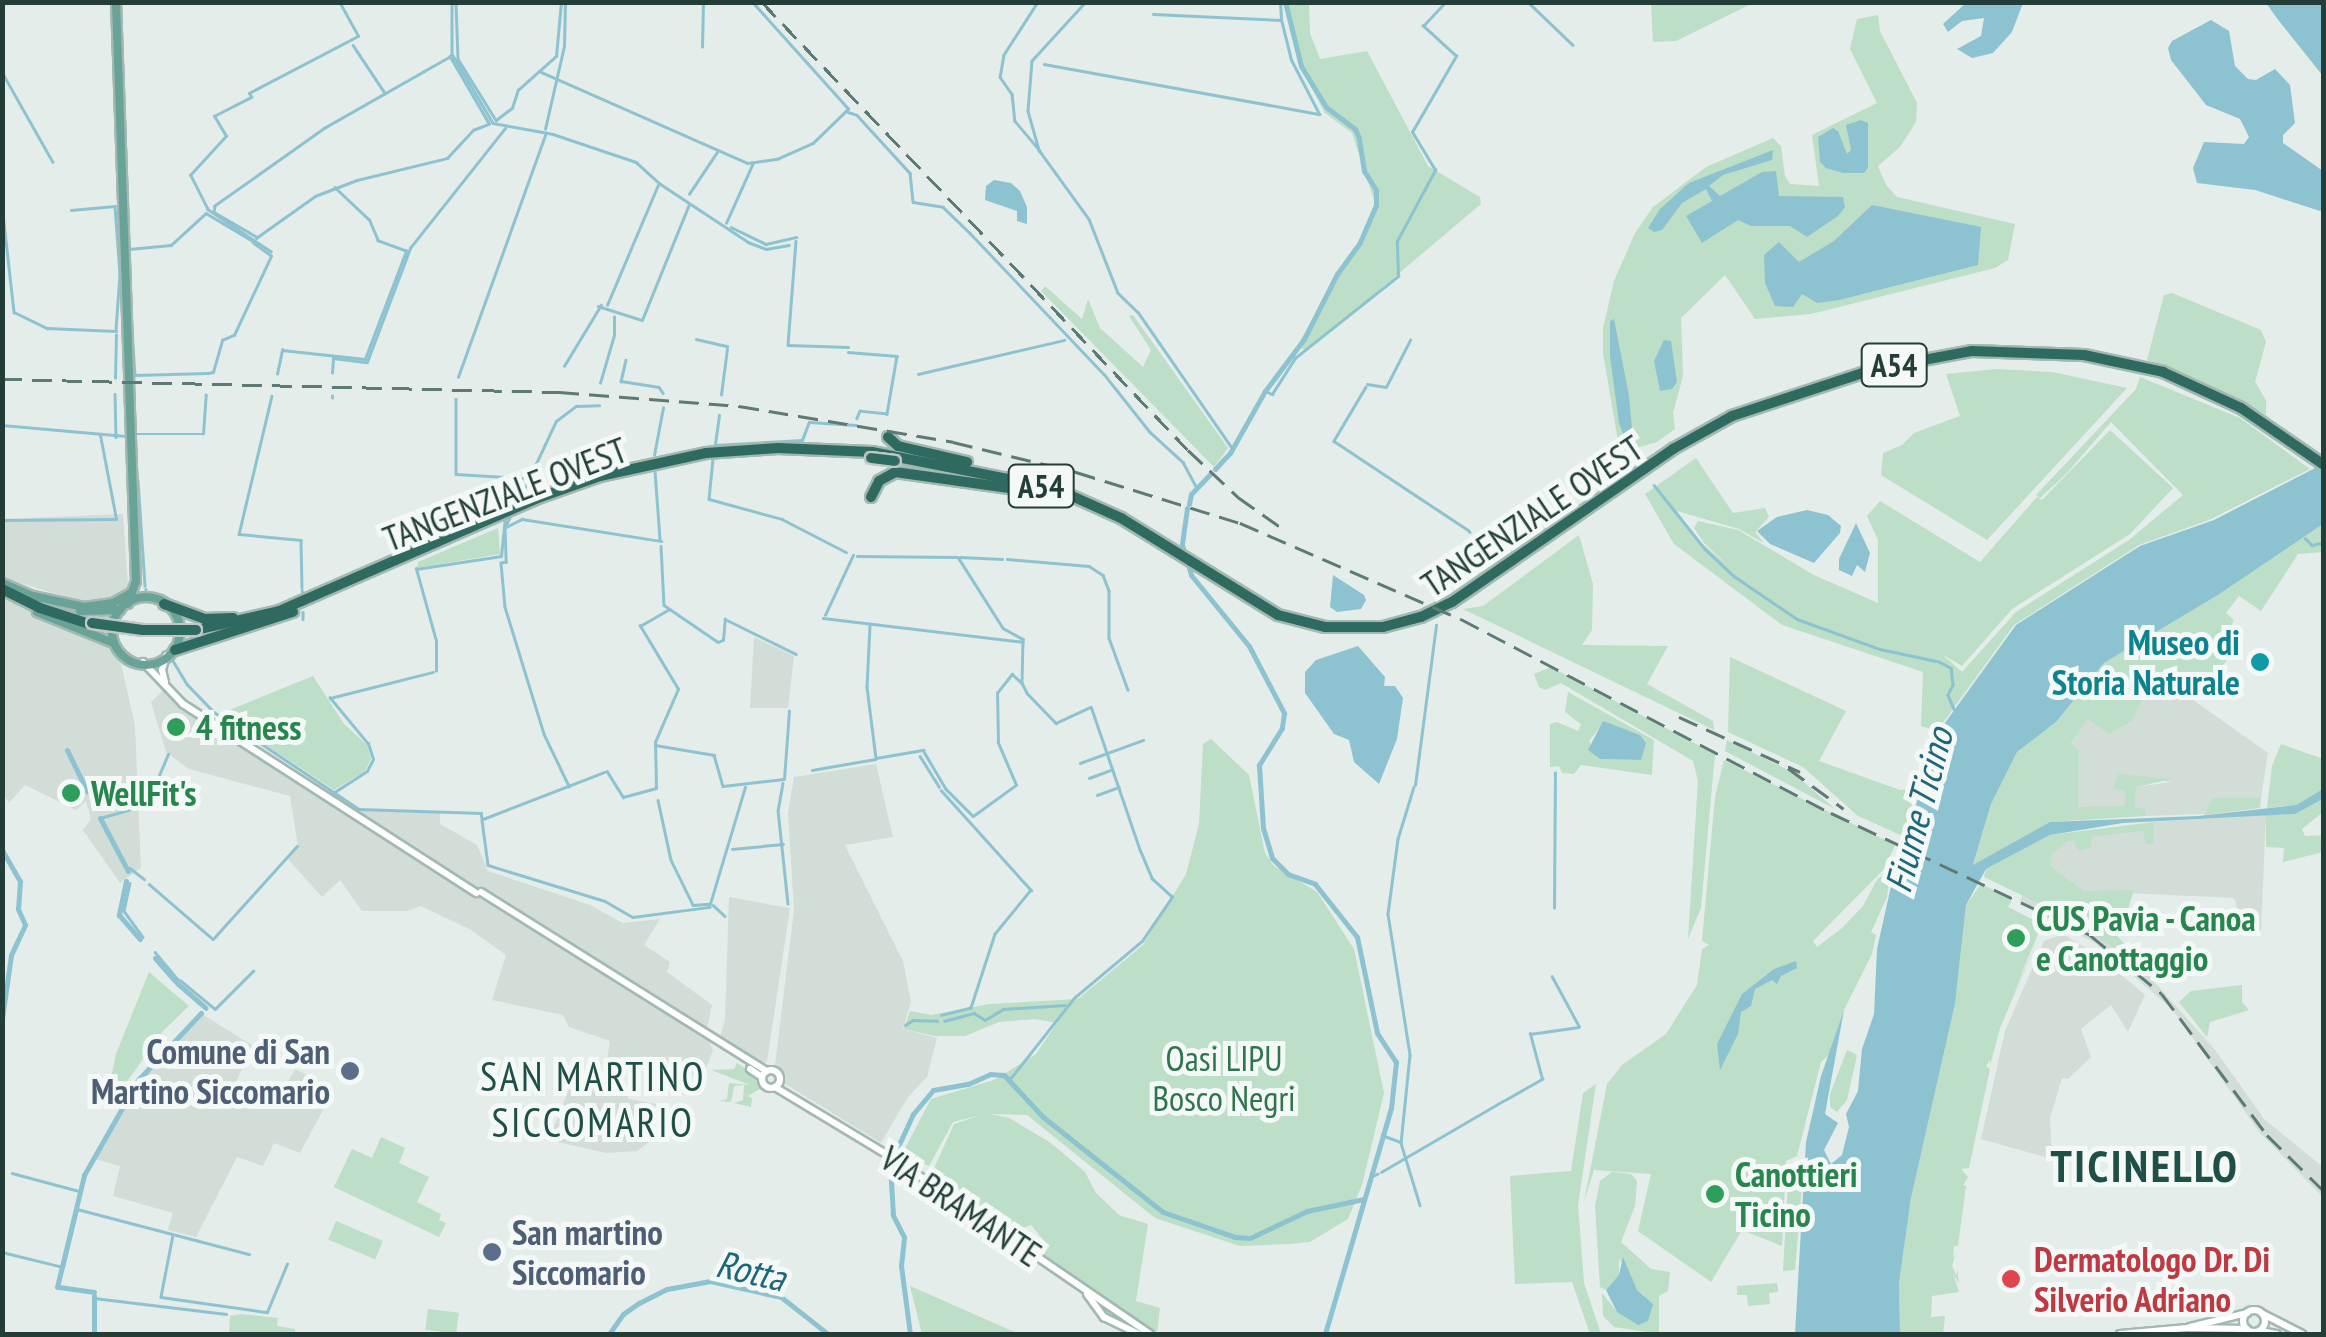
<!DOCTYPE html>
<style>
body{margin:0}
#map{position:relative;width:2326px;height:1337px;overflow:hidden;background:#e4ede9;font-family:"PT Sans Narrow",sans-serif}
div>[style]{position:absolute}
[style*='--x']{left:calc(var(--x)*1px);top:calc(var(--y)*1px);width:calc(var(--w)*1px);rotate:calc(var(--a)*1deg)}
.built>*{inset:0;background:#d2ddd8}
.green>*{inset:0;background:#bddec7;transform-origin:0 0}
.water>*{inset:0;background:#8dc3d1}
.stream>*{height:2.5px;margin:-1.25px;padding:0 1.25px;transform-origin:1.25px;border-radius:1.25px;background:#8dc3d1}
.canal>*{height:5px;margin:-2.5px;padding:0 2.5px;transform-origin:2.5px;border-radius:2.5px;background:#8dc3d1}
.roads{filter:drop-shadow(2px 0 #a2b9b2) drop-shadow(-2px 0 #a2b9b2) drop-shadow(0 2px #a2b9b2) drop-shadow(0 -2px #a2b9b2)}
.secondary>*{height:6px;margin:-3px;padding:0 3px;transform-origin:3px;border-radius:3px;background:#fff}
.secondary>.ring{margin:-3px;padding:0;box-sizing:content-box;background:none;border:6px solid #fff;border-radius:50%}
.primary>*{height:8px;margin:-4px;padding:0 4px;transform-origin:4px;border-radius:4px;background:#69a296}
.primary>.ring{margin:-4px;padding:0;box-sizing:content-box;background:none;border:8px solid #69a296;border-radius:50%}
.highway>*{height:10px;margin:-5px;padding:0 5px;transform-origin:5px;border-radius:5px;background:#2f6a61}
.rail>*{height:2.5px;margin-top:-1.25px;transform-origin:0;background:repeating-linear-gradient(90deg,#5e7a74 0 20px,transparent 0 30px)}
.bridges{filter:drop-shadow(2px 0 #c1c9c7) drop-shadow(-2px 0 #c1c9c7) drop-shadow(0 2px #c1c9c7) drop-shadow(0 -2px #c1c9c7)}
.highway-bridge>*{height:10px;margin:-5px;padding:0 5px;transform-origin:5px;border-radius:5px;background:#2f6a61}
.dots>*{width:28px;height:28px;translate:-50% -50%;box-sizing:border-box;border:5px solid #f4f9f7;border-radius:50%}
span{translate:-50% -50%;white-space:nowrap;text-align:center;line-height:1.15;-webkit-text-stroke:10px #f4f9f7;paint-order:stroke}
.shield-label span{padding:2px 8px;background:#f4f9f7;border:2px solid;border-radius:8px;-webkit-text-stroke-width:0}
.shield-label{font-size:32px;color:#233e38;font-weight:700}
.street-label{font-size:35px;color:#233e38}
.culture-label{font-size:35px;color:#0d838f;font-weight:700}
.right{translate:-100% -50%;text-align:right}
.leisure-label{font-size:35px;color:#27864d;font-weight:700}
.left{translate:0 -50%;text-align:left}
.service-label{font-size:35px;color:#4e5e75;font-weight:700}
.park-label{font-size:35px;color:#2e754d}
.health-label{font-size:35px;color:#be3a42;font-weight:700}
.water-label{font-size:38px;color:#1e667a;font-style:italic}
.quarter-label{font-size:40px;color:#1f5047;letter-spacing:2.5px}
.district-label{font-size:45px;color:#1f5047;font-weight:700;letter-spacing:2.5px}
.frame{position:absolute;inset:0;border:5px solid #233e38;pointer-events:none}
</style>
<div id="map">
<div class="built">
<div style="clip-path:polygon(123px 514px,128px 586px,116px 600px,86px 603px,3px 578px,2px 519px)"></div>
<div style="clip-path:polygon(2px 597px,108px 647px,121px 664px,135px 726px,141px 868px,120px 883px,83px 830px,91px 819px,86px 801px,76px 810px,25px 785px,9px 803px,3px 794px)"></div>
<div style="clip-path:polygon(754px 637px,794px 656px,788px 708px,750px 708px)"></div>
<div style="clip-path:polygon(2165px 680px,2268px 753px,2261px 798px,2212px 798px,2204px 814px,2146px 816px,2146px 809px,2135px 807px,2136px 787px,2171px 782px,2118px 774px,2114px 789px,2125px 791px,2125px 807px,2077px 807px,2079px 750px,2071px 745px,2088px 718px,2132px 721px,2142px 701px)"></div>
<div style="clip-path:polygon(163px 690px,188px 712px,355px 819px,363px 810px,440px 813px,440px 824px,477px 845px,488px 871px,590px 905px,623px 923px,660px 919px,644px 945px,670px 962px,667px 972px,712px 1005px,706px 1033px,713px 1051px,702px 1077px,607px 1060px,610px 1041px,569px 1027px,563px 1015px,492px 1000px,506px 955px,471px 930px,421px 906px,407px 911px,362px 911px,340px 880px,322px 897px,287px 858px,298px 846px,290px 796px,189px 769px,166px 752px,151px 702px)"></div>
<div style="clip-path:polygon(876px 764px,893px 837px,845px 845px,903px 961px,911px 1002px,903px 1029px,937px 1038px,927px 1077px,908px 1097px,881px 1143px,782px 1082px,775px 1065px,794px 910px,788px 813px,794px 777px)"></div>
<div style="clip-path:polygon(2266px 815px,2261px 931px,2254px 935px,2243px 925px,2234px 898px,2084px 891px,2051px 866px,2052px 854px,2068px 841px,2074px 840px,2078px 850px,2092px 837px,2144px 831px,2153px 843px,2153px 822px)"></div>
<div style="clip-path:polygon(2023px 895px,2096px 933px,2150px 977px,2216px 1051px,2264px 1119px,2323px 1167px,2323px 1197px,2260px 1133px,2172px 1009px,2095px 943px,2019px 903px)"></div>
<div style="clip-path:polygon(729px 897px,790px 908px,767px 1062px,757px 1065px,719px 1041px,725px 1019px)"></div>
<div style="clip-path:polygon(2063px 934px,2102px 958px,2145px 995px,2128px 1032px,2111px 1005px,2081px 1029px,2091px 1057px,2068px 1079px,2062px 1078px,2050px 1118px,2052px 1159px,1981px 1139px,2005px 1031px,2044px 941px)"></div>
<div style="clip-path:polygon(202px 1014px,253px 1046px,235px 1084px,273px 1109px,295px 1069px,334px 1089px,300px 1153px,274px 1143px,263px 1166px,237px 1157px,196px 1237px,168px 1230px,173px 1213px,113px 1196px,120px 1166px,95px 1159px,139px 1082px)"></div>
<div style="clip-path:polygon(573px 1079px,597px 1085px,596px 1091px,607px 1096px,611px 1088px,628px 1094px,628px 1099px,656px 1104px,649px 1142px,637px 1151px,606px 1153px,549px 1140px)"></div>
</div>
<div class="green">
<div style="clip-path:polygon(1287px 3px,1309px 3px,1310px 33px,1320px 59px,1367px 51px,1428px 166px,1480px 197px,1481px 204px,1308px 350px,1302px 349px,1300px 341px,1375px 214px,1375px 203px,1352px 133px,1325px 113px,1298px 63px)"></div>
<div style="clip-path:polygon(1651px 3px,1651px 2px,1753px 3px,1676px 41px,1653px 42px)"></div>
<div style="clip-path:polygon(1878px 15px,1880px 31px,1917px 103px,1916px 122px,1900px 147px,1878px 166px,1886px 185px,1897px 197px,2015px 224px,2008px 260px,1995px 268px,1811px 314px,1755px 319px,1725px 275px,1681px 318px,1683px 376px,1673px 413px,1675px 429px,1657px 442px,1620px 453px,1603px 353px,1603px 328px,1614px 281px,1635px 233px,1653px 207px,1706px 167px,1773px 138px,1781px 146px,1785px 176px,1790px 184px,1819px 186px,1812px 135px,1877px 103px,1850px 49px,1857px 19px)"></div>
<div style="clip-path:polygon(1045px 286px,1082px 319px,1088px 299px,1100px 328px,1143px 367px,1151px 350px,1129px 316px,1133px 315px,1228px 448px,1214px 467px,1041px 291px)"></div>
<div style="clip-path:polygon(2172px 293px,2261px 330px,2266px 342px,2255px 382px,2266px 400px,2266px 415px,2194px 378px,2147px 360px,2164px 295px)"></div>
<div style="clip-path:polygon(1997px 369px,2052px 372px,2127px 388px,1987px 540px,1881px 475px,1883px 453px,1902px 445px,1914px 433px,1960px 416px,1946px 374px)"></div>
<div style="clip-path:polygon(2140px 377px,2240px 418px,2310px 469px,2209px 520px,2139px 545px,2014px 625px,1937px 731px,1921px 726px,1923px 672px,1782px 625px,1674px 544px,1645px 494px,1696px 458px,1733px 513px,1765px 508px,1769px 517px,1755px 532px,1764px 543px,1739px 529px,1677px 511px,1698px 540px,1730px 567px,1704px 543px,1694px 528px,1698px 521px,1738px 530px,1814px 575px,1878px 603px,1878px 540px,1867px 516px,1880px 501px,1980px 562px,2037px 497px,2042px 500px,2110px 430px,2173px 488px,2130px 534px,2012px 609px,1962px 666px,1942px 654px,1962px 672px,2016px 612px,2129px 540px,2183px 495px,2111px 422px,2067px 473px,2040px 498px,2036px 495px,2136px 389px)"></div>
<div style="clip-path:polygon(2323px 524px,2323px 552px,2298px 554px,2261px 611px,2239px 596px,2226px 613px,2234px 620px,2228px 632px,2241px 643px,2193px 701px,2165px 681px,2142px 701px,2132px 721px,2109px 734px,2088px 719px,2071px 744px,2079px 750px,2078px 807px,2125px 806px,2125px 791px,2113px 789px,2118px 774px,2172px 779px,2136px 787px,2135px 807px,2146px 809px,2146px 816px,2050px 822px,1973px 866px,1991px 804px,2017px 752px,2056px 722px,2104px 663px,2218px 595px)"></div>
<div style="clip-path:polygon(498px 528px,500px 554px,417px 568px,418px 562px)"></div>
<div style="clip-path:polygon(1579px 535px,1593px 584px,1592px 630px,1582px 645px,1668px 646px,1647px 684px,1713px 721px,1714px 730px,1463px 609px,1483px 606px)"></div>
<div style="clip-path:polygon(1730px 657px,1846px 711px,1819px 761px,1900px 790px,1914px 789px,1907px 838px,1858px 816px,1803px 767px,1728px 732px)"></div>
<div style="clip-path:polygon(1551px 667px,1715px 754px,1701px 908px,1688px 939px,1698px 781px,1693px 761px,1561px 683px,1545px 690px,1539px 687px,1534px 674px)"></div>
<div style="clip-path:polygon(313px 676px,344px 724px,367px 745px,371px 759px,365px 771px,334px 790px,224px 717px,227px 711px)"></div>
<div style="clip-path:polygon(evenodd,1568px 692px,1654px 740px,1652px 775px,1581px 765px,1574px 774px,1562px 773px,1559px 766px,1550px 767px,1550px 724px,1557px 722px,1578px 731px,1581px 724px,1565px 712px,1568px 692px,1604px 722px,1640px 735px,1641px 760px,1600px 759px,1589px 741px,1604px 722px)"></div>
<div style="clip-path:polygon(1211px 739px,1249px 775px,1265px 853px,1274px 866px,1317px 892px,1354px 949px,1384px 1093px,1362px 1185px,1348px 1219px,1310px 1242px,1289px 1244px,1240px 1246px,1155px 1218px,1027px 1115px,990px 1114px,1009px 1118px,1051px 1143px,1085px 1172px,1096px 1193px,1119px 1215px,1148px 1224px,1136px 1301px,1160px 1308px,1157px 1332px,1044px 1256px,1046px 1243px,1031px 1225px,1015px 1231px,931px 1175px,954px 1124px,981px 1115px,953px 1122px,929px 1166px,902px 1154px,931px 1099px,994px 1080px,1036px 1054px,1057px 1023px,1035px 1019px,999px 1022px,965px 1036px,934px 1036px,904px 1029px,910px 1011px,931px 1015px,990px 1004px,1078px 999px,1143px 945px,1186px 874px,1199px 824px,1203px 744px)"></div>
<div style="clip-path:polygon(1727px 740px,1792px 772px,1835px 809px,1725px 751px)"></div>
<div style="clip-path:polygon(2281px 744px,2323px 759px,2323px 789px,2296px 805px,2267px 808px,2272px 766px)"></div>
<div style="clip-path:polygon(1724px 760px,1895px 845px,1885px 868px,1813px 941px,1817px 947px,1841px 929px,1863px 906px,1878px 878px,1890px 874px,1887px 897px,1871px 932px,1876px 935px,1872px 954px,1844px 1010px,1830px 1054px,1821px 1062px,1797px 1156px,1786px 1161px,1782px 1246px,1742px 1230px,1711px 1282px,1638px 1231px,1651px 1174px,1594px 1170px,1584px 1202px,1607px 1084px,1622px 1065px,1666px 1034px,1697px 985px,1702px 949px,1709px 945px,1702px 941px,1715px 797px)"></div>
<div style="clip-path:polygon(2212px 798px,2261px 798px,2260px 808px,2204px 815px)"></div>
<div style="clip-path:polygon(2323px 799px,2323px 812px,2302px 829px,2305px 836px,2323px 835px,2323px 852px,2283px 862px,2284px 848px,2266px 847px,2266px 815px,2295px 814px)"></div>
<div style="clip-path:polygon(2153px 822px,2154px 843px,2146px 844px,2143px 831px,2092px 837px,2091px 848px,2078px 851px,2074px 841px,2068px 841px,2052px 854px,2051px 866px,2084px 891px,2134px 890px,2126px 916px,2112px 931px,2130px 949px,2125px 955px,2065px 916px,1984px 877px,1986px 869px,2050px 835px)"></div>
<div style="clip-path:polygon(1981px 884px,2012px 899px,2008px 907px,2042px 924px,2011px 1000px,2042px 930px,2000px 1028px,1990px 1066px,1990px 1060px,1986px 1066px,1990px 1069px,1969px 1168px,1961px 1169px,1968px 1177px,1963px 1185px,1966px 1186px,1958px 1246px,1954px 1246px,1953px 1258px,1956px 1252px,1952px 1266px,1957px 1276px,1957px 1268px,1959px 1284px,1953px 1273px,1959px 1292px,1932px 1296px,1931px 1317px,1945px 1316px,1943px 1334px,1900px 1334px,1899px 1283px,1911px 1198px,1955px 1004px,1966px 905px)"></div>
<div style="clip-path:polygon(149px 972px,189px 1006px,163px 1031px,111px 1104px,106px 1103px,116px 1054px)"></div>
<div style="clip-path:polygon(2242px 985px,2242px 1002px,2249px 1010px,2210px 1022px,2207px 1037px,2179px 1002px,2191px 991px)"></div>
<div style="clip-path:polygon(1847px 1050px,1857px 1055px,1847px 1100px,1837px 1112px,1830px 1107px,1830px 1094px)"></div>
<div style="clip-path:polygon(737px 1063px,754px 1074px,763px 1087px,748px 1096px,752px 1098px,751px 1107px,734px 1103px,743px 1100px,744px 1085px,734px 1086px,731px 1102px,719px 1101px,727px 1099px,729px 1083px,750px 1085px,711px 1070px,734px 1069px)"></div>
<div style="clip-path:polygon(1596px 1084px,1578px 1205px,1584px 1283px,1601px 1334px,1590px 1334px,1572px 1282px,1515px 1284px,1510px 1176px,1571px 1171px,1583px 1093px)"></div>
<div style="clip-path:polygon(381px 1137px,405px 1148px,399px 1163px,429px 1177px,417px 1202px,441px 1214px,439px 1220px,446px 1223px,439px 1237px,334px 1187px,352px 1149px,372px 1158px)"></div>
<div style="clip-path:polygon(1789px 1165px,1800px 1168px,1803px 1173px,1795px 1270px,1783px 1271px)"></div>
<div style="clip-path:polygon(1612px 1172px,1631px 1174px,1637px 1181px,1635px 1206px,1621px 1242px,1651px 1269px,1670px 1272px,1668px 1291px,1659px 1296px,1659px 1334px,1614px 1327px,1603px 1316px,1602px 1293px,1617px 1312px,1645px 1296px,1637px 1290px,1619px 1258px,1619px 1275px,1606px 1290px,1600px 1287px,1595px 1206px,1600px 1181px)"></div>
<div style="left:336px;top:1221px;width:51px;height:20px;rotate:23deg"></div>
<div style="clip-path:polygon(1777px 1283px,1778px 1292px,1769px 1293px,1770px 1304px,1748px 1306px,1747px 1295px,1737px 1295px,1737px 1286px)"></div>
<div style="clip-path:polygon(910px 1286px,1019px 1334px,922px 1334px)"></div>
<div style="left:428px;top:1309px;width:31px;height:21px;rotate:7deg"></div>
<div style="clip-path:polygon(241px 1314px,278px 1318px,277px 1326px,295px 1329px,295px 1334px,229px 1334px,230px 1316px)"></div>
</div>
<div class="water">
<div style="clip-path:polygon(1967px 2px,2023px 3px,2012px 32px,1993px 53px,1972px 58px,1957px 49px,1981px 36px,1984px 18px,1962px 21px,1948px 32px,1943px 24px)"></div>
<div style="clip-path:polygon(2266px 3px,2323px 3px,2323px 76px,2279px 21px)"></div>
<div style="clip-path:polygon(2211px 20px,2229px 31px,2235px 66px,2248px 79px,2256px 80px,2275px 69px,2290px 85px,2295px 123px,2283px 135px,2283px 143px,2323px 171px,2323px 208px,2320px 211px,2255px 190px,2197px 183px,2193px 168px,2204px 142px,2244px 144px,2249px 137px,2240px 119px,2206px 105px,2171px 60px,2168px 48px,2172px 41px)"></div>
<div style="clip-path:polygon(1861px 120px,1868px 123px,1868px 168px,1864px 173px,1843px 173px,1826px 168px,1820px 162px,1818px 137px,1833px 128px,1838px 131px,1847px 154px,1851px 150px,1846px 125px)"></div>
<div style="clip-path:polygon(1773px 150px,1772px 160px,1723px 175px,1709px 186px,1720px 196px,1762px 172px,1776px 171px,1779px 196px,1843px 197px,1845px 207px,1838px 216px,1807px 237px,1790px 226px,1751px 226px,1738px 220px,1702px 243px,1686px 216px,1712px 201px,1706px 189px,1682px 203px,1662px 230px,1654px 232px,1648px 228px,1660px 209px,1689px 183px)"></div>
<div style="clip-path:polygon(994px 180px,1011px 183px,1020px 191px,1027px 207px,1027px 224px,1017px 221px,1017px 211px,985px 200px,986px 186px)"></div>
<div style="clip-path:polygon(1872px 205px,1981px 227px,1978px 265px,1839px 300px,1817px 303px,1802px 294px,1793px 307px,1775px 306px,1765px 283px,1764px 255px,1779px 242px,1799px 262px,1834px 241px)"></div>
<div style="clip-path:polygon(1614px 319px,1629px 396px,1633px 439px,1625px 440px,1619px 423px,1610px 356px,1610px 321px)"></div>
<div style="clip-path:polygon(1664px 340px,1671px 341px,1677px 382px,1672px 389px,1660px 391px,1654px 361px)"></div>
<div style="clip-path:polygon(2323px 464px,2323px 524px,2218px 595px,2104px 663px,2056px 722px,2017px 752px,1991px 804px,1973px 865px,2050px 822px,2198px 816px,2296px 805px,2323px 789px,2323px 799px,2295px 814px,2123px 823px,2050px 835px,1986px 869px,1966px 905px,1955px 1004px,1911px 1198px,1899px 1283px,1900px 1334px,1795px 1334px,1806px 1142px,1821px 1076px,1844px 1010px,1825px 1114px,1838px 1123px,1824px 1150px,1831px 1164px,1842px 1155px,1849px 1127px,1846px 1114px,1858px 1091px,1862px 1049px,1874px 1014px,1877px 949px,1896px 864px,1942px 727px,2016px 625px,2140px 546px,2214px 520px)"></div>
<div style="clip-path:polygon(1807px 510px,1828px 515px,1841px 526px,1840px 533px,1814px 563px,1770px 544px,1757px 531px,1777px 517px)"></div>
<div style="clip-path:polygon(1856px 523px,1870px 553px,1865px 572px,1857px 565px,1852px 576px,1839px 570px,1839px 559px)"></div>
<div style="clip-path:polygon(1333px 575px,1364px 595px,1366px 600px,1361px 609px,1337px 612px,1330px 607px)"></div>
<div style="clip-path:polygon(1358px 646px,1385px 677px,1384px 686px,1395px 686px,1403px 698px,1397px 739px,1379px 784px,1354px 762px,1349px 740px,1334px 734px,1305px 693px,1305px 672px,1316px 660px)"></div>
<div style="clip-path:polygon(1603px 721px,1640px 735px,1646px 743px,1641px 760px,1600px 759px,1588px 750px)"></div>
<div style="clip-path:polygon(1796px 961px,1797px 968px,1781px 976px,1777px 984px,1772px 980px,1755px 989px,1751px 1006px,1741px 1012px,1738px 1034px,1720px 1070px,1717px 1044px,1742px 994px,1774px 969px)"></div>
<div style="clip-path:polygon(1623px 1257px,1637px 1290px,1653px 1304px,1648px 1321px,1638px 1325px,1617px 1312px,1606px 1290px,1619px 1275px)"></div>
</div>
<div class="stream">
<div style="--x:452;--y:2;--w:52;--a:90"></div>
<div style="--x:452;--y:54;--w:80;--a:59.3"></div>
<div style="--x:493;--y:123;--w:61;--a:10.4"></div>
<div style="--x:553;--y:134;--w:88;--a:18.6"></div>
<div style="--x:636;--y:162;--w:31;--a:42"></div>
<div style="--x:659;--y:183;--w:107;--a:33.5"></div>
<div style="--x:748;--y:242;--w:19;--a:21"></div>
<div style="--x:766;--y:249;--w:23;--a:-10"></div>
<div style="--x:456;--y:2;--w:57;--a:88"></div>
<div style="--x:458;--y:59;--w:72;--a:58.1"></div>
<div style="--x:496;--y:120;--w:20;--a:-37"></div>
<div style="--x:512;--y:108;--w:19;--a:-72"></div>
<div style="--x:518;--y:90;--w:51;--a:-41.8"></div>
<div style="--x:556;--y:56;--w:54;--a:-84.7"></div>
<div style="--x:1038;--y:2;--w:63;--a:122.7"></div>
<div style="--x:1004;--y:55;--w:22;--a:100"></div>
<div style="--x:1000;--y:77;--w:21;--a:55"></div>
<div style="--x:1012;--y:94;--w:27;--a:84"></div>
<div style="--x:1015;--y:121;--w:38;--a:50"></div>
<div style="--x:1086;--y:2;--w:80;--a:132.5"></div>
<div style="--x:1032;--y:61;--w:50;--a:94.6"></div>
<div style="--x:1028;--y:111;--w:41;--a:74.2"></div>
<div style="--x:1039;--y:150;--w:85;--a:54.1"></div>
<div style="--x:1089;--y:219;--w:79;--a:68.6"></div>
<div style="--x:1118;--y:293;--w:28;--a:44"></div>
<div style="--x:1138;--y:312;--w:167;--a:55.3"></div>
<div style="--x:1528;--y:2;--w:62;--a:43.7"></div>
<div style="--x:1153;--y:14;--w:128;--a:2.7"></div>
<div style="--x:1281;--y:20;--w:18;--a:-93"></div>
<div style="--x:353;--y:45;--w:58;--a:56.3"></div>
<div style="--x:702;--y:47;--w:45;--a:-88.7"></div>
<div style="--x:1044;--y:64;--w:280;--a:10.3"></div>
<div style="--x:1319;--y:114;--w:61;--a:-117.4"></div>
<div style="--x:1291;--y:60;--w:41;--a:-104"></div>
<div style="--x:2;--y:72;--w:103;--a:60.5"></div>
<div style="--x:541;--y:72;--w:225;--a:23.8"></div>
<div style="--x:747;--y:163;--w:30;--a:-8"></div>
<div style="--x:777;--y:159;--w:39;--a:-24"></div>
<div style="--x:813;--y:143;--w:49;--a:-44.2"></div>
<div style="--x:848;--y:109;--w:144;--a:-131.9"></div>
<div style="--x:848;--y:112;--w:9;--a:18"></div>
<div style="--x:857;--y:115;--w:79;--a:47.6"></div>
<div style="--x:910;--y:173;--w:29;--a:84"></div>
<div style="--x:913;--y:202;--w:30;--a:9"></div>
<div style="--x:943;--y:207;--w:37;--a:44"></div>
<div style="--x:970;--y:233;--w:195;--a:46.5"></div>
<div style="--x:1104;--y:374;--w:74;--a:51.6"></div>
<div style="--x:1150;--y:432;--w:45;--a:42.3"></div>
<div style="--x:1183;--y:462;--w:30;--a:62"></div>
<div style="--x:545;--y:129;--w:85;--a:-77.1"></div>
<div style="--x:564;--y:46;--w:44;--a:-88.7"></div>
<div style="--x:2;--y:181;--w:2;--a:-63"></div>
<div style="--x:689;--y:194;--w:50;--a:-56.3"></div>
<div style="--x:2;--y:205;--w:108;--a:83.6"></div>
<div style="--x:14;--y:312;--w:37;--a:26"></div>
<div style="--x:47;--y:328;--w:69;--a:2.5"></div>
<div style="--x:71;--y:210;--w:44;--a:-5.2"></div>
<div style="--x:115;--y:206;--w:68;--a:85.8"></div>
<div style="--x:120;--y:274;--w:56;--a:94.1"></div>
<div style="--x:726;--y:223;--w:66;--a:-65.8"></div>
<div style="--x:731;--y:227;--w:39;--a:26"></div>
<div style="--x:766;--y:244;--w:31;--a:-13"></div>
<div style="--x:256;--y:238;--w:72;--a:-35.4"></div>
<div style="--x:315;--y:196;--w:45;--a:-20.9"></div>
<div style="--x:357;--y:180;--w:93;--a:-13.7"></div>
<div style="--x:447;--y:158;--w:38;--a:-47"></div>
<div style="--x:473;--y:130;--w:17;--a:-21"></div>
<div style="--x:489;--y:124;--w:78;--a:-120.2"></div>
<div style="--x:450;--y:57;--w:144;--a:150.4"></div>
<div style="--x:325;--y:128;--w:135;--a:144.7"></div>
<div style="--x:215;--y:206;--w:6;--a:99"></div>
<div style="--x:214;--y:212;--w:50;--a:30.2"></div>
<div style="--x:796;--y:241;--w:104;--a:94.4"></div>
<div style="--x:788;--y:345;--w:60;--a:1.9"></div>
<div style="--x:271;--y:252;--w:76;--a:-146.3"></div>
<div style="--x:208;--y:210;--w:39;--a:-117"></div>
<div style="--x:190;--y:175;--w:53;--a:-47.3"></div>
<div style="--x:226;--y:136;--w:23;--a:-121"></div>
<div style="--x:214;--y:116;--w:42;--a:-27.2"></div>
<div style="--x:251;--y:97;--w:4;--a:-117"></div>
<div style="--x:249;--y:93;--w:123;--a:-27.6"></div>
<div style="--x:358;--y:36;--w:39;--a:-119"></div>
<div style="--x:128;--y:257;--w:8;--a:-83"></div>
<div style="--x:129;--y:249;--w:42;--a:-5.4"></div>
<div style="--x:171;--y:245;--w:47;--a:-42.4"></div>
<div style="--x:206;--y:213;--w:55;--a:30.8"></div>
<div style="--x:607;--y:305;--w:130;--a:-67"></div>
<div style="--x:598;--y:306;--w:46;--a:17.7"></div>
<div style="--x:642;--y:320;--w:125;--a:-67.9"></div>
<div style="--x:131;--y:315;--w:60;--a:86.2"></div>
<div style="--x:135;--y:375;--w:73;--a:-1.6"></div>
<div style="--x:696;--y:339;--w:32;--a:13"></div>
<div style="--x:848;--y:352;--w:49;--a:4.7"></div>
<div style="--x:897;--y:356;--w:59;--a:99.8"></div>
<div style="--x:887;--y:414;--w:27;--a:-174"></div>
<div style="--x:860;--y:411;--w:8;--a:113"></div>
<div style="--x:626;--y:360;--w:22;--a:103"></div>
<div style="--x:621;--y:381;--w:38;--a:9"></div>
<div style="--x:659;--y:387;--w:7;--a:56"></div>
<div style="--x:564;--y:366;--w:71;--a:-58.8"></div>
<div style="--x:208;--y:373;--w:5;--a:-11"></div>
<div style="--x:213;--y:372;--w:33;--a:-74"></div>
<div style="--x:222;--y:340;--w:13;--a:-23"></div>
<div style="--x:234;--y:335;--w:87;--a:-64.9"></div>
<div style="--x:271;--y:256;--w:22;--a:-144"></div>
<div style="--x:332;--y:373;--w:15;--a:-86"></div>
<div style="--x:333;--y:358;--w:34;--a:7"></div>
<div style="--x:367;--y:362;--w:122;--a:-69.3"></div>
<div style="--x:410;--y:248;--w:153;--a:-51.6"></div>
<div style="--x:277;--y:374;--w:25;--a:-78"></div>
<div style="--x:282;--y:350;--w:83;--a:6.2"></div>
<div style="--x:365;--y:359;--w:116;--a:-69.2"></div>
<div style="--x:406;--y:251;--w:30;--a:-160"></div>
<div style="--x:378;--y:241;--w:23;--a:-113"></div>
<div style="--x:369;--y:220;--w:47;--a:-136.7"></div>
<div style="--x:918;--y:374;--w:150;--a:-13.1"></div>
<div style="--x:458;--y:377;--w:257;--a:-70.2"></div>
<div style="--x:115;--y:378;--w:43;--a:-88.7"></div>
<div style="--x:600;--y:383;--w:50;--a:-73.7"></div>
<div style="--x:614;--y:335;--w:18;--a:-90"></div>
<div style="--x:1367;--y:384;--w:19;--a:9"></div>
<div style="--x:1386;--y:387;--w:53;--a:-62.9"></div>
<div style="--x:1366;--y:387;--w:63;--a:120.7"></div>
<div style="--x:1334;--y:441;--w:161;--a:33.6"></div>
<div style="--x:1265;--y:391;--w:8;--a:23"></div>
<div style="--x:1272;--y:394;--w:43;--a:-57.4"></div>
<div style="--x:1295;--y:358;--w:132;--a:-38.5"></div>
<div style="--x:1398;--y:276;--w:35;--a:-92"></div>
<div style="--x:1397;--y:241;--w:81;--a:-61.8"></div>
<div style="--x:1435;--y:170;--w:44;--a:-121.2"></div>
<div style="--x:1412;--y:132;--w:88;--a:-59.9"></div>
<div style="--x:1456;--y:56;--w:45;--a:-137.7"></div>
<div style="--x:1423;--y:26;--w:33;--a:-47"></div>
<div style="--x:115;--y:394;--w:43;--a:88.7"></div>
<div style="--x:721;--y:395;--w:46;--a:-82.6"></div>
<div style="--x:272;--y:396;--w:142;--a:103.4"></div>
<div style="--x:239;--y:534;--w:62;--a:5.5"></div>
<div style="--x:301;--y:540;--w:47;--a:88.8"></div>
<div style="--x:332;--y:398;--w:2;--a:-90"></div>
<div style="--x:456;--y:399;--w:75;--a:90"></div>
<div style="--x:456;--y:474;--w:66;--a:3.5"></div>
<div style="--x:522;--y:478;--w:30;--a:114"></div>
<div style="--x:2;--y:425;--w:124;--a:5.1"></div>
<div style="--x:135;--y:434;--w:68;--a:0"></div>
<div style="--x:203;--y:434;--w:39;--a:-86"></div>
<div style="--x:715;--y:445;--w:87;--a:-3.3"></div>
<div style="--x:802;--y:440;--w:19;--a:-69"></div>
<div style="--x:809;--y:422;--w:47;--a:3.7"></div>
<div style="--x:714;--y:451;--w:36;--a:-82"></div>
<div style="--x:654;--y:455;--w:48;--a:-79.2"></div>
<div style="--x:713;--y:459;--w:40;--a:95.7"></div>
<div style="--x:709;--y:499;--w:76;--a:15.3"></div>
<div style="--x:782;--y:519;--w:72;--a:27.3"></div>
<div style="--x:655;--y:471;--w:68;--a:85.8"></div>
<div style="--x:138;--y:480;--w:106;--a:86.2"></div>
<div style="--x:1654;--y:485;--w:82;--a:51.4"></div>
<div style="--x:1705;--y:549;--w:40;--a:43"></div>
<div style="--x:1734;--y:576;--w:76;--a:34.3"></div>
<div style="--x:1797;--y:619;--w:88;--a:19.9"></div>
<div style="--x:1880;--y:649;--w:57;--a:12.1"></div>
<div style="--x:518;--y:502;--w:89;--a:-64.9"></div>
<div style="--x:556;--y:421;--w:25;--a:-37"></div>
<div style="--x:576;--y:406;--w:23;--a:-2"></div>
<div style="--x:512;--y:514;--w:16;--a:117"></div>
<div style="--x:505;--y:528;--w:34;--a:88"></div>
<div style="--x:506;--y:562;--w:5;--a:169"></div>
<div style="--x:501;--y:563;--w:44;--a:84.8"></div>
<div style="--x:505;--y:607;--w:133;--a:72.9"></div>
<div style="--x:544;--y:734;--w:58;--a:64.3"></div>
<div style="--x:2;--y:520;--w:114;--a:-0.5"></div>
<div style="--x:116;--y:519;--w:86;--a:-100.8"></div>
<div style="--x:506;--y:527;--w:18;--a:-27"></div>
<div style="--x:522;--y:519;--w:141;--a:9"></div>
<div style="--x:1469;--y:531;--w:1;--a:45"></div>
<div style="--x:2305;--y:538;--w:10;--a:45"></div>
<div style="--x:2312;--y:545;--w:12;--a:-14"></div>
<div style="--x:661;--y:546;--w:59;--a:87.1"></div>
<div style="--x:664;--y:605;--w:65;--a:34.4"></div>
<div style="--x:718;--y:642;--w:5;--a:-22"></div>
<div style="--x:723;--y:640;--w:21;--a:-85"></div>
<div style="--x:725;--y:619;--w:79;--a:26.2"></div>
<div style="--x:857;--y:556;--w:99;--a:0.6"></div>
<div style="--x:958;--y:557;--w:84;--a:57.6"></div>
<div style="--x:1003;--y:628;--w:23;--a:29"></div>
<div style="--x:1023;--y:639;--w:44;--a:91.3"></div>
<div style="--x:1022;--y:683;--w:11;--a:63"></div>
<div style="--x:1027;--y:693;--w:42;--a:46"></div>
<div style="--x:1056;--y:723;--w:38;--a:-25"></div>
<div style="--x:960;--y:557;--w:42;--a:2.7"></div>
<div style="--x:1007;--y:559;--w:82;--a:4.9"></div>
<div style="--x:1089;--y:566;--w:17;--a:33"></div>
<div style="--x:1103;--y:575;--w:17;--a:69"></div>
<div style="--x:1109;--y:591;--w:47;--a:90"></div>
<div style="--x:1109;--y:638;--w:55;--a:69.9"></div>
<div style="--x:146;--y:589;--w:6;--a:90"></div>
<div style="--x:302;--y:590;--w:4;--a:76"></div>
<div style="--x:303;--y:612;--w:7;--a:90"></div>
<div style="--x:825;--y:615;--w:66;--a:-65"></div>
<div style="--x:823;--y:618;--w:201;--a:6.8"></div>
<div style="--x:870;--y:626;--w:61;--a:92.8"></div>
<div style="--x:867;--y:687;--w:72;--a:82.8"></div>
<div style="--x:876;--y:758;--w:48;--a:-9.7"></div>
<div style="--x:923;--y:750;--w:45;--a:59.5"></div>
<div style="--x:946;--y:789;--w:38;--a:45"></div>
<div style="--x:973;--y:816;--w:53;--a:-35.8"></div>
<div style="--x:1016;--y:785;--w:46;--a:-113.2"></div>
<div style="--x:998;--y:743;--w:50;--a:-91.1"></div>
<div style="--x:997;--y:693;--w:24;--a:-52"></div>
<div style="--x:1012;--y:674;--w:13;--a:42"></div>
<div style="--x:172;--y:659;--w:29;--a:59"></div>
<div style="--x:187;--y:684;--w:39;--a:46"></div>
<div style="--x:214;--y:712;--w:174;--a:33.8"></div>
<div style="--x:359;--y:809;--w:122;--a:1.9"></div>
<div style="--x:481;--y:813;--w:5;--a:79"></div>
<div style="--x:1938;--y:661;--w:15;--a:28"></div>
<div style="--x:1951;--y:668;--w:17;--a:83"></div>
<div style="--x:1953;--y:685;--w:11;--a:117"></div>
<div style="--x:1948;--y:695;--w:15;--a:67"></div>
<div style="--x:436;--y:671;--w:30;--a:-90"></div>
<div style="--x:436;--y:641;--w:75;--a:-105.5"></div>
<div style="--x:416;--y:569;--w:86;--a:-8.7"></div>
<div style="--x:501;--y:556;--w:39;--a:-84"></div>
<div style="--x:655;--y:745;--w:60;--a:9.6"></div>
<div style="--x:714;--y:755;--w:32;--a:74"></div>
<div style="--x:723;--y:786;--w:61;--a:-6.5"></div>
<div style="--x:784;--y:779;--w:68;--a:-85.8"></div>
<div style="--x:920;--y:756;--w:36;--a:58"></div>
<div style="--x:1080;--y:763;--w:67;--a:-20.1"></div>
<div style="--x:812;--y:770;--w:64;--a:-9.9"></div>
<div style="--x:607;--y:771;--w:31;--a:58"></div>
<div style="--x:623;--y:797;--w:34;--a:-15"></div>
<div style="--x:656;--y:788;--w:46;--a:-91.2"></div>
<div style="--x:655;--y:742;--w:58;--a:-66.5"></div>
<div style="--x:678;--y:689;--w:74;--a:-121.1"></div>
<div style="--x:640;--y:626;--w:34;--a:-30"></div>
<div style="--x:1089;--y:778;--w:23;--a:-20"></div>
<div style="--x:783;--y:783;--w:27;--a:100"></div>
<div style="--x:778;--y:810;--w:94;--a:83.9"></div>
<div style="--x:1415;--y:785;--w:161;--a:-82.5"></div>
<div style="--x:1414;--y:787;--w:54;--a:107.1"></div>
<div style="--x:1398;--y:839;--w:76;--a:97.6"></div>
<div style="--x:1388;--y:914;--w:143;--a:81.1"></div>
<div style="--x:1410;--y:1055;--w:88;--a:95.8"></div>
<div style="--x:1401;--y:1143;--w:65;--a:73"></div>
<div style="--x:941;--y:790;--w:135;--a:48"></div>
<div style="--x:1031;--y:890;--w:57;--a:129.3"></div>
<div style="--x:995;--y:934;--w:78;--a:108"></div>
<div style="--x:971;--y:1008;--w:30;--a:166"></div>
<div style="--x:333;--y:793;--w:40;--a:-32.9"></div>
<div style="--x:367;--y:771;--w:13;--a:-63"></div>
<div style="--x:373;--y:759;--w:16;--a:-108"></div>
<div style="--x:368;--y:744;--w:60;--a:-129.6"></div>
<div style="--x:330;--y:698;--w:106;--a:-14.2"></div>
<div style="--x:1097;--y:795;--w:23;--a:-20"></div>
<div style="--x:658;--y:800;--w:61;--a:77.8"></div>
<div style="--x:671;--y:860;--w:50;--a:63.9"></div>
<div style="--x:693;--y:905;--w:16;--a:-4"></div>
<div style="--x:147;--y:804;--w:54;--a:-67.2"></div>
<div style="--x:100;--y:818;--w:44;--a:-15.9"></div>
<div style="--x:483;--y:819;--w:130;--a:-21.2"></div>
<div style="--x:482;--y:820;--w:45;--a:82.4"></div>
<div style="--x:488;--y:865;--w:122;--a:17.1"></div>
<div style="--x:605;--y:901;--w:32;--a:30"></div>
<div style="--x:633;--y:917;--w:77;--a:-7.5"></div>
<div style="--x:709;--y:907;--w:125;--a:-73.3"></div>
<div style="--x:732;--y:849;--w:51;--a:-5.6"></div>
<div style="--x:130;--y:868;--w:18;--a:38"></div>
<div style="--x:130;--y:883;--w:29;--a:102"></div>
<div style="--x:124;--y:911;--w:32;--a:54"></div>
<div style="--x:149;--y:884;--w:84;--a:40.7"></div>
<div style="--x:213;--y:939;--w:125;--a:-47.9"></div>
<div style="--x:713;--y:905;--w:16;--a:43"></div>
<div style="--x:1554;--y:908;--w:135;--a:-89.6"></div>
<div style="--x:155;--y:952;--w:35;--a:50"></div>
<div style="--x:180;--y:980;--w:45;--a:39.6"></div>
<div style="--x:215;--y:1009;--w:54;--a:-45"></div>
<div style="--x:944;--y:1021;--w:31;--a:-15"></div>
<div style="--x:974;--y:1013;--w:13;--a:32"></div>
<div style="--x:985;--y:1020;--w:21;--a:-31"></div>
<div style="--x:1003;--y:1009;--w:62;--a:-3.7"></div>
<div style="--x:905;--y:1025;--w:9;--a:-32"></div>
<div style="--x:913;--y:1020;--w:24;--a:2"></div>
<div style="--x:1010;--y:1079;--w:103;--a:-51.7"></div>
<div style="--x:1074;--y:998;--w:89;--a:-40"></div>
<div style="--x:1142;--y:941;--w:53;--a:-55.7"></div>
<div style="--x:1172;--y:897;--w:27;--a:-138"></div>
<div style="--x:1152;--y:879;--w:30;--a:-113"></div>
<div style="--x:1140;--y:851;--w:151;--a:-108.9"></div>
<div style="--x:1505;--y:1100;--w:43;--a:-29.6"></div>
<div style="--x:1542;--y:1079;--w:47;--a:-104.9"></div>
<div style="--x:1530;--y:1034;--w:49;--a:-8.1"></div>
<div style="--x:1579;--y:1027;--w:57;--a:-118.4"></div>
<div style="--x:1382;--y:1135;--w:19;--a:21"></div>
<div style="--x:1381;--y:1172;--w:141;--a:-30.2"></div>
<div style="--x:12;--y:1173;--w:69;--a:15"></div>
<div style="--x:1370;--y:1177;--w:8;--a:-23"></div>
<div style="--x:173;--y:1235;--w:63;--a:101"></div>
<div style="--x:161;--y:1297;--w:107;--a:8.1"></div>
<div style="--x:267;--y:1312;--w:52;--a:-67.4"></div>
<div style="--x:2;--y:1252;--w:63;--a:13.8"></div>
<div style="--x:63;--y:1267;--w:60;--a:-76.4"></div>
<div style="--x:77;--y:1209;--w:178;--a:14.7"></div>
<div style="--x:94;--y:1298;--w:133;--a:6.9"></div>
</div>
<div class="canal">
<div style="--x:1215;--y:469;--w:22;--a:-47"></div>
<div style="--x:1230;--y:453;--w:71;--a:-60.6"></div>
<div style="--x:1265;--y:391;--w:65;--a:-53.1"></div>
<div style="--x:1304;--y:339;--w:73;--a:-63.1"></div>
<div style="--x:1337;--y:274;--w:39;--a:-54"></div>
<div style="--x:1360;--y:242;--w:40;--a:-66.6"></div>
<div style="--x:1376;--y:205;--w:15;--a:-90"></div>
<div style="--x:1376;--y:190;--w:22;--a:-122"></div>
<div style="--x:1364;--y:171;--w:33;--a:-99"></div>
<div style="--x:1359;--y:138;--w:10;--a:-114"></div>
<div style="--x:1355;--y:129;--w:36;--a:-143"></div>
<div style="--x:1326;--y:107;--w:48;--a:-121.4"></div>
<div style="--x:1301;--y:66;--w:66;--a:-104"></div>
<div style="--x:1189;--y:504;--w:10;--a:-79"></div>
<div style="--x:1191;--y:494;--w:28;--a:-46"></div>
<div style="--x:1187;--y:508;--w:37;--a:98"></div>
<div style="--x:1182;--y:545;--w:31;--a:73"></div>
<div style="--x:1191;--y:575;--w:92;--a:50.8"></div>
<div style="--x:1249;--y:646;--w:76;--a:62.4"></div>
<div style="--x:1284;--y:713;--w:15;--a:98"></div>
<div style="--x:1282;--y:728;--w:44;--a:121.9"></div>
<div style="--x:1259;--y:765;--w:63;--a:86.4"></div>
<div style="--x:1263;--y:828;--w:31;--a:73"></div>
<div style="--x:1272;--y:858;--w:23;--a:45"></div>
<div style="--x:1288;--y:874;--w:29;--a:20"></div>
<div style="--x:1315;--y:884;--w:68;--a:51.6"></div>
<div style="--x:1357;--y:937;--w:98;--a:78.2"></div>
<div style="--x:1377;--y:1033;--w:35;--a:57"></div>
<div style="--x:1396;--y:1062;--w:46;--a:96.2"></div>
<div style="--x:1391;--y:1108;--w:235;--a:106.3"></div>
<div style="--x:67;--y:750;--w:46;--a:64"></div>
<div style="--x:100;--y:818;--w:60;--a:62.2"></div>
<div style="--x:2;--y:850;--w:36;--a:60"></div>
<div style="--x:20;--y:881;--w:28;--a:94"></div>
<div style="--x:18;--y:909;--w:17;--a:66"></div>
<div style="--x:25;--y:925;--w:33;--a:115"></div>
<div style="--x:11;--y:955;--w:64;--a:98.1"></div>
<div style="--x:126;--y:881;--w:35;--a:102"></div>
<div style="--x:119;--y:915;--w:32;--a:49"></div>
<div style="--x:155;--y:958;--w:30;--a:49"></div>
<div style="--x:177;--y:983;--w:38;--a:41"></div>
<div style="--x:94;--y:1292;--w:37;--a:-172"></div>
<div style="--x:57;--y:1287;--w:115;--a:-76.4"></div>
<div style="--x:84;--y:1175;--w:109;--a:-60.4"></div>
<div style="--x:138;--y:1080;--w:92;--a:-46.8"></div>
<div style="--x:94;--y:1334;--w:38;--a:-90"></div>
<div style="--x:609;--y:1334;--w:24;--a:-55"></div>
<div style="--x:623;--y:1314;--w:19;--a:-35"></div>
<div style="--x:639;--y:1303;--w:31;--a:-27"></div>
<div style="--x:667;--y:1289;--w:44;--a:-10.5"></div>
<div style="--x:710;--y:1281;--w:73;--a:12.7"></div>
<div style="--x:781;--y:1297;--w:60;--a:38.2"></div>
<div style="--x:910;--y:1334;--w:69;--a:-97.5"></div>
<div style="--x:901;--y:1266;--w:29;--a:-84"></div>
<div style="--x:904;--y:1237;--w:25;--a:-117"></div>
<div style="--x:893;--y:1215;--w:51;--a:-93.4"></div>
<div style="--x:890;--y:1164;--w:55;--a:-65.3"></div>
<div style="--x:913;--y:1114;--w:31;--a:-50"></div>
<div style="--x:933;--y:1090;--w:36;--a:-10"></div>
<div style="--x:968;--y:1084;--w:24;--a:-24"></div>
<div style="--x:990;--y:1074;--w:14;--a:4"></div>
<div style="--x:1004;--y:1075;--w:57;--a:47.1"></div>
<div style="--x:1043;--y:1117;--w:153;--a:38.4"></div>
<div style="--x:1163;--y:1212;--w:76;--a:19.1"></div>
<div style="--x:1235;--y:1237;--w:15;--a:4"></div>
<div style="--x:1250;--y:1238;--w:63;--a:-25.3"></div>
<div style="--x:1307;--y:1211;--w:58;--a:-11.9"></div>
</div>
<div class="roads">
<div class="secondary">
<div style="--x:143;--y:662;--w:58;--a:46.4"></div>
<div style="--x:183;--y:704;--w:349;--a:32.8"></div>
<div style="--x:165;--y:682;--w:12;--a:-104"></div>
<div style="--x:162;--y:670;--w:15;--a:-74"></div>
<div style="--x:481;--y:892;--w:337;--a:32.1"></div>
<div style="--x:750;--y:1069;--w:14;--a:34"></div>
<div class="ring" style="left:762px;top:1070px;width:12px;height:12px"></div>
<div style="--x:775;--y:1087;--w:141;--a:31.1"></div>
<div style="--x:896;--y:1160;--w:308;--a:34.4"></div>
<div style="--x:1087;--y:1294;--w:29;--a:54"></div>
<div style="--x:1104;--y:1317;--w:39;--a:26"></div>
<div class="ring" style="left:2243px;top:1310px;width:16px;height:16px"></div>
<div style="--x:2263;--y:1314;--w:44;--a:27.1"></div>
<div style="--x:2190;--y:1327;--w:59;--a:-13.8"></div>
<div style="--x:2260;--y:1331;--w:17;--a:10"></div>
<div style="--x:2120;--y:1334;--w:67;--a:-5.1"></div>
<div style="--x:2187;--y:1328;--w:60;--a:1"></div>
</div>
<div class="primary">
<div style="--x:116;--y:2;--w:377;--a:88"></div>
<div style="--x:2;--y:583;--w:38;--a:23"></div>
<div style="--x:33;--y:596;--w:52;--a:12.2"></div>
<div style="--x:84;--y:607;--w:29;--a:-8"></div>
<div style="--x:113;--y:603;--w:21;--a:-29"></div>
<div class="ring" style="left:112px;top:597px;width:60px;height:60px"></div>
<div style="--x:128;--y:604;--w:24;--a:-71"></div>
<div style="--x:136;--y:581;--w:196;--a:-92"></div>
<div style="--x:80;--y:611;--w:40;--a:-1.4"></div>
<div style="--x:37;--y:612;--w:80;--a:22.1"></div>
</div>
<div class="highway">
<div style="--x:888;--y:437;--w:13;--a:42"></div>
<div style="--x:898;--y:446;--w:71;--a:13.1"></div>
<div style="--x:871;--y:497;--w:18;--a:-63"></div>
<div style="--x:879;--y:481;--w:18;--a:-29"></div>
<div style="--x:895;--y:472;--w:151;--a:8"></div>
<div style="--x:2;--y:589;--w:42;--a:26.6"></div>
<div style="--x:40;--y:608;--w:55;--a:18.1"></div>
<div style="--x:164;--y:604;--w:44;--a:20.1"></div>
<div style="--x:205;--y:619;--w:28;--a:-2"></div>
<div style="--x:196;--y:630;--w:85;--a:-12.9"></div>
<div style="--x:279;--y:611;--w:279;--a:-23.6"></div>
<div style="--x:535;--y:499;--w:69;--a:-19.5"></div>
<div style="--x:600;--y:476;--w:108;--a:-12.2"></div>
<div style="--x:706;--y:453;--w:72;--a:-4"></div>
<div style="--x:778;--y:448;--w:94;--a:2.4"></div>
<div style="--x:872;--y:452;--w:186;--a:11.2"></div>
<div style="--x:1054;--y:488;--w:73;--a:24.1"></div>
<div style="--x:1121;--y:518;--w:185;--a:31.7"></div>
<div style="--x:1278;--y:615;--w:49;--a:14.3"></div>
<div style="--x:1325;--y:627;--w:58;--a:0"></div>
<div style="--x:1383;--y:627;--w:39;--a:-15"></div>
<div style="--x:1421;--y:617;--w:34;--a:-26"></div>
<div style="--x:1452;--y:602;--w:269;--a:-34.7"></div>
<div style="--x:1673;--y:449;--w:68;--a:-29.2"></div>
<div style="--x:1732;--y:416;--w:151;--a:-18.2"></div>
<div style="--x:1875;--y:369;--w:99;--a:-10.5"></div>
<div style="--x:1972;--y:351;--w:112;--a:2"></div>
<div style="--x:2084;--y:355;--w:81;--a:12.1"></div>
<div style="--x:2163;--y:372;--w:86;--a:24.8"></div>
<div style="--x:2241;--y:408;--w:101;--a:34.5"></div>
<div style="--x:175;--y:650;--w:124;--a:-17.9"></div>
</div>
</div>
<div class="rail">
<div style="--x:762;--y:2;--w:618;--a:46.44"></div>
<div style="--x:1188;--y:450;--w:69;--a:43.2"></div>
<div style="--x:1238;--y:497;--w:59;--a:35.3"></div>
<div style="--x:2;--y:379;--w:557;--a:1.34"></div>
<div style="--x:559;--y:392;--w:181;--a:4.4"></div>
<div style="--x:739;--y:406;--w:217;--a:9.5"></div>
<div style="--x:953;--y:442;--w:127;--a:13.7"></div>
<div style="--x:1076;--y:472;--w:172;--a:17.3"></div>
<div style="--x:1240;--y:523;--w:241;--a:23.5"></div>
<div style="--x:1461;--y:619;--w:418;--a:27.7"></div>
<div style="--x:1831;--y:813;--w:286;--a:25.2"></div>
<div style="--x:2090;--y:935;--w:93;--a:39.3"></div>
<div style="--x:2162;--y:994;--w:176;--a:53.3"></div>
<div style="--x:2267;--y:1135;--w:80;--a:44.5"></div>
<div style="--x:1679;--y:717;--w:133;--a:24.4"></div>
<div style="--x:1788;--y:768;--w:69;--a:36.2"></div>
</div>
<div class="bridges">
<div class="highway-bridge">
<div style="--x:871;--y:458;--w:24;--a:7"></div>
<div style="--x:92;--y:623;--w:51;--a:7.8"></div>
<div style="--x:143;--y:630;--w:53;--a:0"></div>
</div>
</div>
<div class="dots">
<div style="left:2260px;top:662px;background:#0f9aa8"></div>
<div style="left:176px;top:727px;background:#2e9e5b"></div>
<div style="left:71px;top:793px;background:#2e9e5b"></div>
<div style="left:2016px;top:938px;background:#2e9e5b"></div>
<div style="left:350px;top:1071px;background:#5c6f8a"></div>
<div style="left:1715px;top:1194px;background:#2e9e5b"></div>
<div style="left:492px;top:1252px;background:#5c6f8a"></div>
<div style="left:2011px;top:1279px;background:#e0444e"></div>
</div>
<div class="shield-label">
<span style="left:1894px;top:365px">A54</span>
<span style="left:1041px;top:486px">A54</span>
</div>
<div class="street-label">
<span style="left:505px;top:494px;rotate:-21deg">TANGENZIALE OVEST</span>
<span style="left:1532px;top:516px;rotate:-34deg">TANGENZIALE OVEST</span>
<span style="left:961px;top:1206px;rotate:34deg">VIA BRAMANTE</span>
</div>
<div class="culture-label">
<span class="right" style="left:2240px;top:662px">Museo di<br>Storia Naturale</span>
</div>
<div class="leisure-label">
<span class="left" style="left:196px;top:727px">4 fitness</span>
<span class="left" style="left:91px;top:793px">WellFit's</span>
<span class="left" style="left:2036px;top:938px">CUS Pavia - Canoa<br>e Canottaggio</span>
<span class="left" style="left:1735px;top:1194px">Canottieri<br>Ticino</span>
</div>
<div class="service-label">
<span class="right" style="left:330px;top:1071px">Comune di San<br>Martino Siccomario</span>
<span class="left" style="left:512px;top:1252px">San martino<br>Siccomario</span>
</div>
<div class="park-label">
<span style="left:1224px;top:1078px">Oasi LIPU<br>Bosco Negri</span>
</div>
<div class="health-label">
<span class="left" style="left:2034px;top:1279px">Dermatologo Dr. Di<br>Silverio Adriano</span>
</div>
<div class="water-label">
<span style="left:1918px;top:810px;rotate:-75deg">Fiume Ticino</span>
<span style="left:751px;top:1270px;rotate:13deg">Rotta</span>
</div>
<div class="quarter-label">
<span style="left:593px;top:1099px">SAN MARTINO<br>SICCOMARIO</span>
</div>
<div class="district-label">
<span style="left:2145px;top:1166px">TICINELLO</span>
</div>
<div class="frame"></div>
</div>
